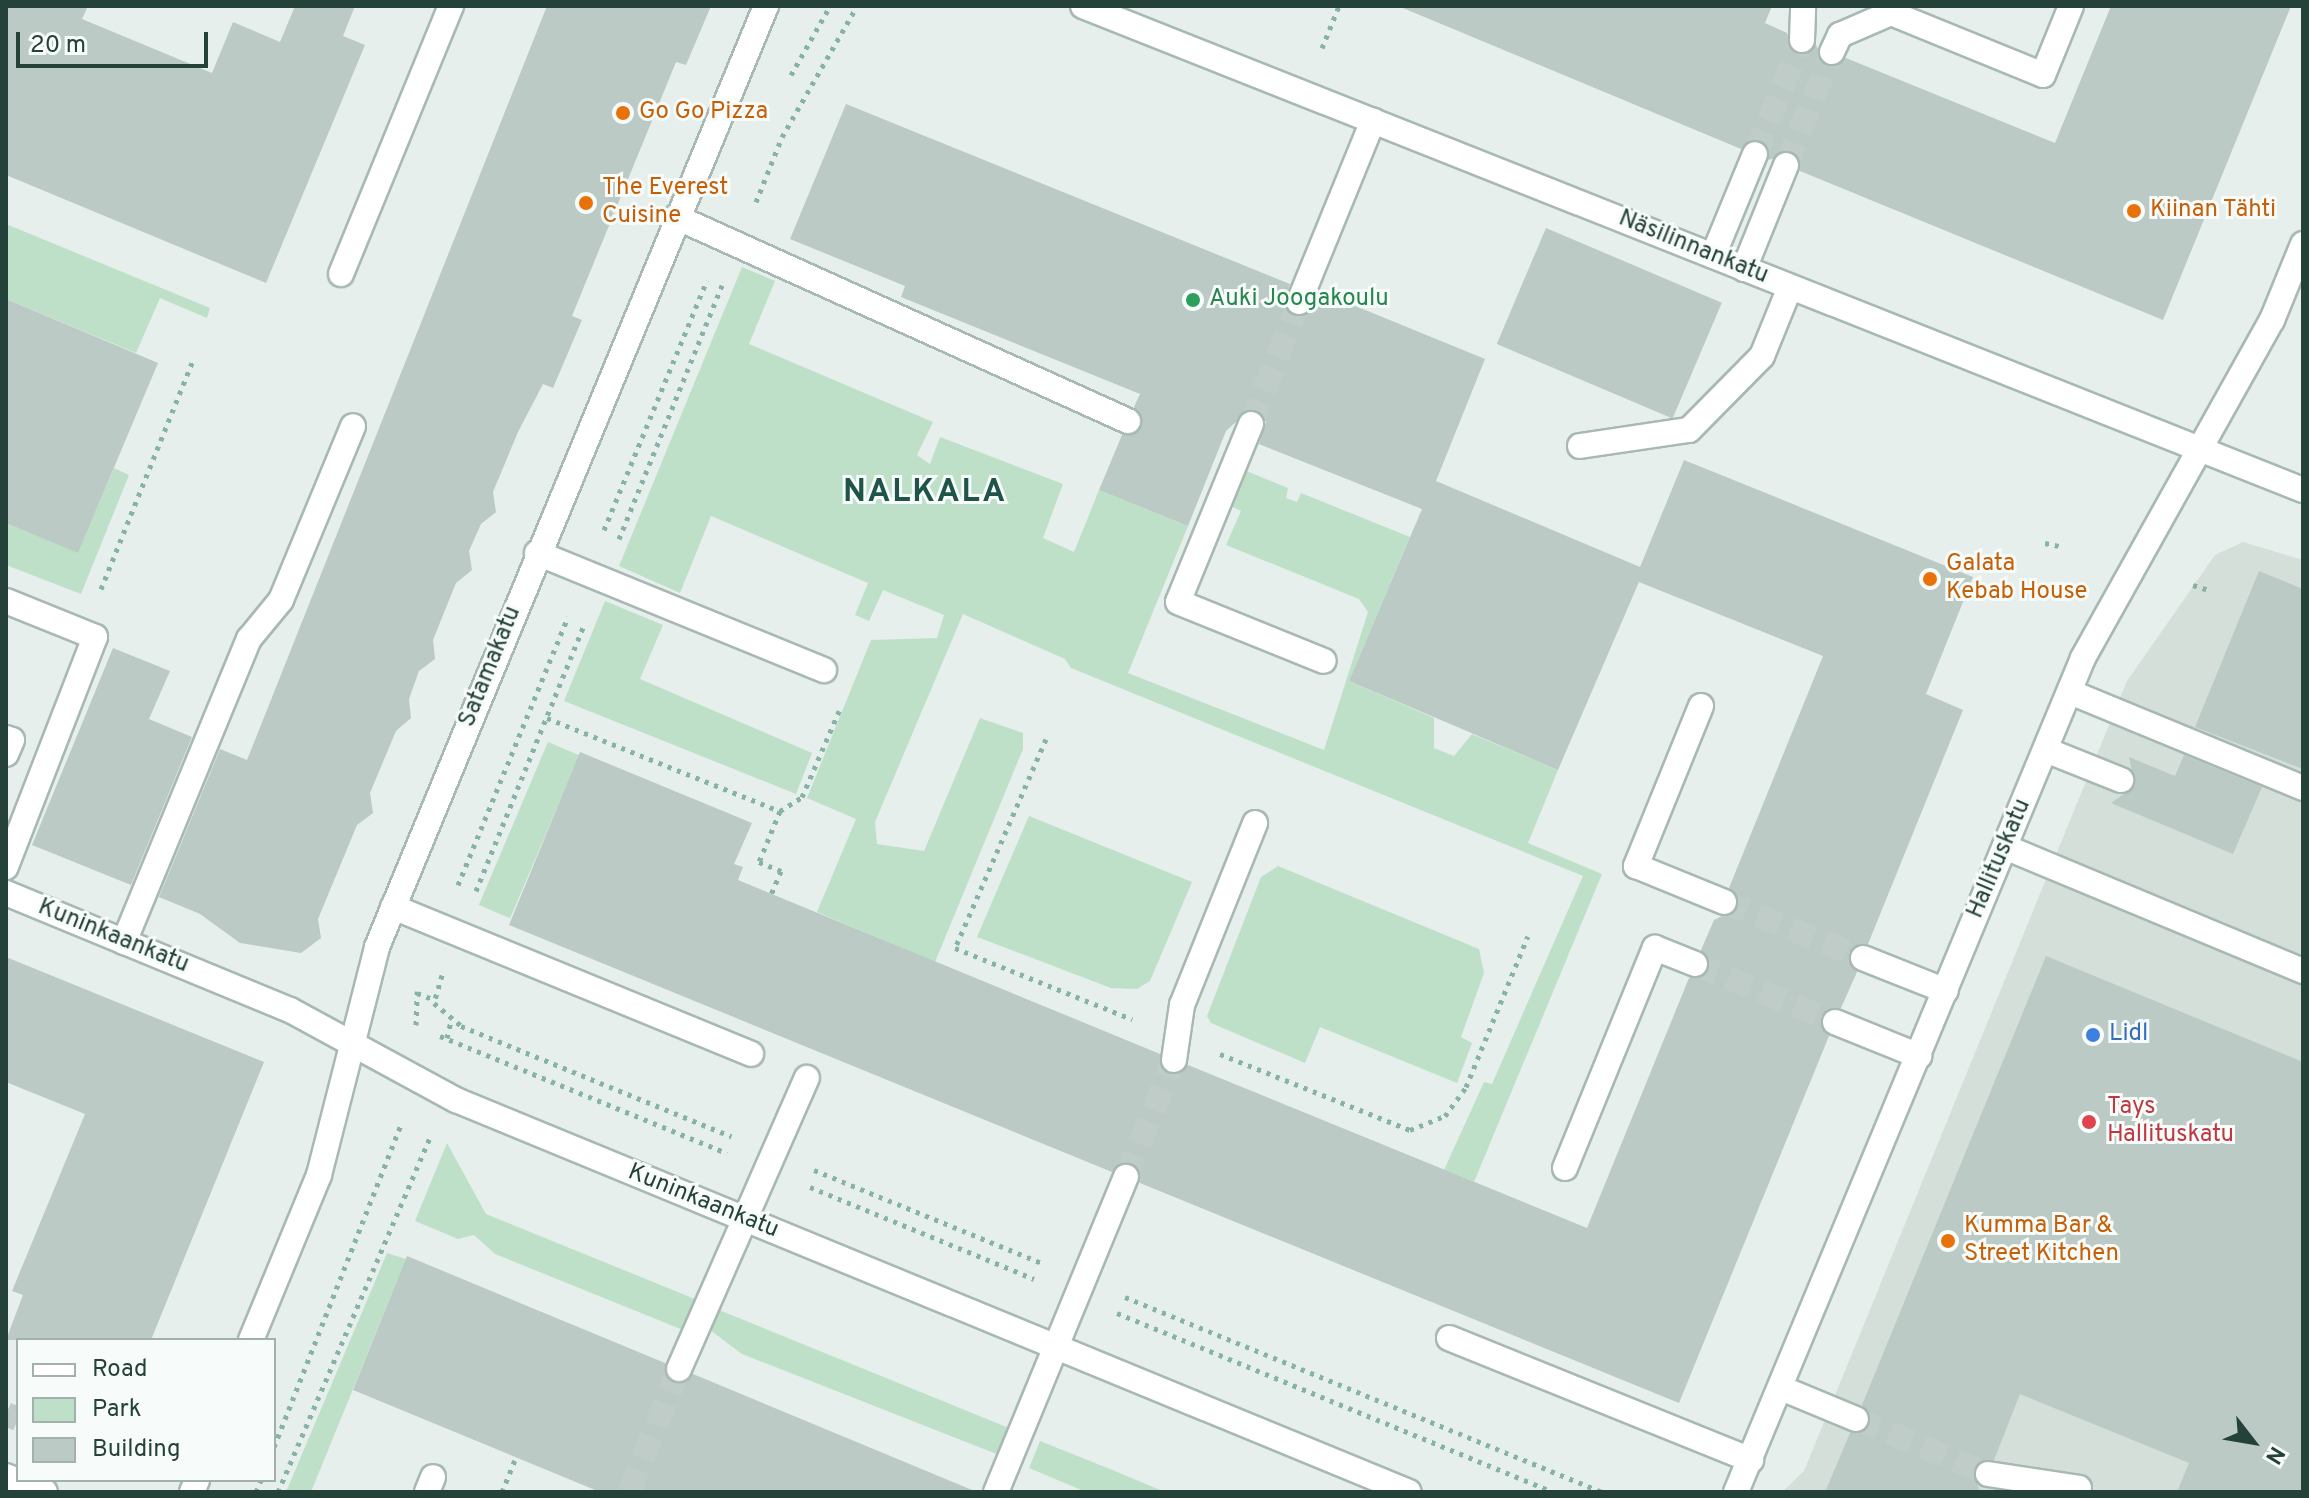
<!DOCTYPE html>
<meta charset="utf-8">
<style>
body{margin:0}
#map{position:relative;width:2309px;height:1498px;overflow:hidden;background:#e6efeb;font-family:Overpass,sans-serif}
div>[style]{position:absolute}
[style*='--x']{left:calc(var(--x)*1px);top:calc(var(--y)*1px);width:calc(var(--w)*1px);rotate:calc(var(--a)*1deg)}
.built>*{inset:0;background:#d4dfda}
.green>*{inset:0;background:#bfe0c8;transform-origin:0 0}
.building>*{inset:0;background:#bbcac4;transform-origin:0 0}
.minor-tunnel>*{height:24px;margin-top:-12px;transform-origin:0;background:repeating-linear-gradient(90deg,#bfccc8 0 24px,transparent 0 36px)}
.path>*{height:5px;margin-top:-2.5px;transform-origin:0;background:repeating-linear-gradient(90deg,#86b3a5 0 4px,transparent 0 10px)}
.roads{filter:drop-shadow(2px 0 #a8b8b2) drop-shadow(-2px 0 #a8b8b2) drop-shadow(0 2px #a8b8b2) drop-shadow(0 -2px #a8b8b2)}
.minor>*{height:24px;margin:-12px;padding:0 12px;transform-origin:12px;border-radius:12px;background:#fff}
.dots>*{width:22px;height:22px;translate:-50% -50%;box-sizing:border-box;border:4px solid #f7fbf9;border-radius:50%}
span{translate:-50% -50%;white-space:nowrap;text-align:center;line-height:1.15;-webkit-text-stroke:6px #f7fbf9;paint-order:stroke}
.food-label{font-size:24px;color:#c56008}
.left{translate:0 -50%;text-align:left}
.street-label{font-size:24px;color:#24423a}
.leisure-label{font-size:24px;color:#27864d}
.shop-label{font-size:24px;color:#366cbe}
.health-label{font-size:24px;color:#be3a42}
.district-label{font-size:32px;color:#1f5548;font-weight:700;letter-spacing:2px}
.frame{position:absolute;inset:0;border:8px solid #24423a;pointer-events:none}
.legend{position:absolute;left:16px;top:1338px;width:260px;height:144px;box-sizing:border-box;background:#f7fbf9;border:2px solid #a3b1ad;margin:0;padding:10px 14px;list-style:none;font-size:24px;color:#24423a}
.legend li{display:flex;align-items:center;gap:16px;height:40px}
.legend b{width:40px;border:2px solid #a3b1ad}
.north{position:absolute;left:2213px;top:1402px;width:80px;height:80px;-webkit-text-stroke:6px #f7fbf9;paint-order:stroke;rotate:121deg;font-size:22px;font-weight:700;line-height:32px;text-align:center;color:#24423a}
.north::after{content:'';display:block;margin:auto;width:28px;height:36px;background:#24423a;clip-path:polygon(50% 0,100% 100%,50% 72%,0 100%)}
.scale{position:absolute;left:16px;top:32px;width:192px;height:36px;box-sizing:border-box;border:4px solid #24423a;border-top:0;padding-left:10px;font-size:24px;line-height:28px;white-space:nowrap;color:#24423a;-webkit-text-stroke:6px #f7fbf9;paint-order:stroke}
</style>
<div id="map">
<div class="built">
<div style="clip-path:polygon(2243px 542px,2303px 560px,2303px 1492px,1782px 1492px,1804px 1471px,2127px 681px,2215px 555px)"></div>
</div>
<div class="green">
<div style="clip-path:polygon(6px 224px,210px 308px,207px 318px,160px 298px,136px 353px,6px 299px)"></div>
<div style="clip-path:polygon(742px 267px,775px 281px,749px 344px,933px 422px,917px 455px,930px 464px,940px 437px,1063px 484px,1043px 538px,1074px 552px,1099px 490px,1188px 526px,1128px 673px,1324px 750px,1368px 612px,1359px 599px,1226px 545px,1241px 511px,1229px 505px,1244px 470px,1288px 488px,1286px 498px,1297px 502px,1301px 493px,1410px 537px,1349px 681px,1434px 718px,1434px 748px,1454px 756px,1472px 734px,1558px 770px,1528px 843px,1602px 874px,1474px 1182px,1444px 1170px,1484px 1082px,1492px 1084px,1583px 876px,1071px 668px,1065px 659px,963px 614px,875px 822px,877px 844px,924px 851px,980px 718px,1023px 733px,1023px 749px,935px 962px,817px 912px,856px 819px,807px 798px,871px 640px,937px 638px,944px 615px,883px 590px,869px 621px,855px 615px,868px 583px,711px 516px,680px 593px,619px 566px)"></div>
<div style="clip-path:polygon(114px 468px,129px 475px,81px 594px,6px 565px,6px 523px,78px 552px)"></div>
<div style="clip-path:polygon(605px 601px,663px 625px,640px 679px,812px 753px,796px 794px,564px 701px)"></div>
<div style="left:548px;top:742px;width:34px;height:177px;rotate:23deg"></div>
<div style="clip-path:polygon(1029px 816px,1192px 882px,1150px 981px,1137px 989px,1111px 988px,977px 937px)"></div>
<div style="clip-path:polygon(1278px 866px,1479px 949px,1484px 973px,1461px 1037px,1472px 1043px,1457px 1083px,1320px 1027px,1305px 1063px,1211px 1023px,1207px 1016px,1261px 877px)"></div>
<div style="clip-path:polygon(447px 1143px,486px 1214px,695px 1299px,683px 1330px,495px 1254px,474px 1235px,458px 1239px,415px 1221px)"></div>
<div style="clip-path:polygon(387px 1253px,406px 1259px,311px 1492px,286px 1492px)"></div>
<div style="clip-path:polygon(719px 1310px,1009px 1428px,999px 1455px,742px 1354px,710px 1330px)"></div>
<div style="clip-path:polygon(1040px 1441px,1110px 1469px,1165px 1492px,1086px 1492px,1029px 1468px)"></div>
</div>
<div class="building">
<div style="clip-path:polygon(6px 6px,88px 6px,82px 19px,212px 73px,233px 22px,280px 42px,295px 6px,355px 6px,343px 36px,365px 45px,266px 283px,6px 175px)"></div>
<div style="clip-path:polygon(547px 6px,711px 6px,686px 65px,676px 62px,572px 316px,582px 320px,553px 388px,543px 384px,518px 432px,493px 492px,496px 512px,481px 524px,469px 551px,472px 570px,456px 583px,433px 640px,435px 659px,419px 671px,409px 699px,411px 718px,396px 731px,370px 793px,373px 813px,357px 825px,318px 919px,321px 938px,301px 953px,240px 943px,200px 914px,159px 897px,220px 749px,247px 760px)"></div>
<div style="clip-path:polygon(1398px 6px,1772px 6px,1765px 23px,1787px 33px,1795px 53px,1816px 45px,1826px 66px,1846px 58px,2055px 143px,2111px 6px,2291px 6px,2163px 320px,1800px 171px,1792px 151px,1769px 160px,1760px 140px,1741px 149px)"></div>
<div style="clip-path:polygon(846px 104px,1290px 284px,1284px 303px,1294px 316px,1309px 313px,1318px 295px,1336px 298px,1485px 359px,1436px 481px,1640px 567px,1684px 460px,1973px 577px,1926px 694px,1963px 710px,1868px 944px,1849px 952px,1857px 972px,1841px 1008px,1821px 1016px,1829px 1036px,1679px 1403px,1140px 1183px,1132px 1164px,1112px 1172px,509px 925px,580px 752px,752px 823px,734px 864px,743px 867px,738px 880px,1160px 1054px,1171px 1075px,1188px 1065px,1587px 1228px,1689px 978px,1709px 970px,1701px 950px,1714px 920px,1738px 908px,1729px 888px,1823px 656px,1639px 582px,1558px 770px,1349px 681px,1422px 509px,1259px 444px,1266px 421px,1250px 409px,1226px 431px,1188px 526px,1099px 490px,1122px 435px,1142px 426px,1134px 407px,1140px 394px,901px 297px,905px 286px,790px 239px)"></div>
<div style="left:1546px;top:228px;width:191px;height:126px;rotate:23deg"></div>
<div style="clip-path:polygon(6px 299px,158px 363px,78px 553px,6px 523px)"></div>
<div style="clip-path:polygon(2259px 571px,2303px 589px,2303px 769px,2195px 727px)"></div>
<div style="clip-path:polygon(113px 648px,170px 671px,149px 719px,192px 737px,131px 885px,32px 845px)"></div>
<div style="clip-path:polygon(2184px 755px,2262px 787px,2233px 854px,2111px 803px,2135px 786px,2129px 757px,2175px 776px)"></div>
<div style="clip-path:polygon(2046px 956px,2303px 1062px,2303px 1492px,2177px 1492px,2189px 1463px,2020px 1394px,1994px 1460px,1973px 1471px,1980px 1492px,1825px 1492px,1850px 1433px,1869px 1425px,1862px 1405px)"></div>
<div style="clip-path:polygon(6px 957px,264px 1062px,151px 1340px,6px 1340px,23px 1295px,12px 1291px,85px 1114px,6px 1082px)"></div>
<div style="clip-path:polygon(407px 1256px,665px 1363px,674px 1383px,693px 1374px,977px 1492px,600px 1492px,353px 1390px)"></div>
</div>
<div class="minor-tunnel">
<div style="--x:1755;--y:154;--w:123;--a:-67.6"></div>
<div style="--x:1786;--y:165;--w:122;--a:-67.8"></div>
<div style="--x:1251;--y:424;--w:131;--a:-68.5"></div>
<div style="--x:1724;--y:902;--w:150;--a:21.9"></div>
<div style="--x:1695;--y:964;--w:152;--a:22.5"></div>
<div style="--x:1126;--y:1177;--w:126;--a:-67.7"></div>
<div style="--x:6;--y:1414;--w:13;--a:23"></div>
<div style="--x:1856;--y:1419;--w:143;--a:22.6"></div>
<div style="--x:629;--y:1492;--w:133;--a:-67.9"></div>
</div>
<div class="path">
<div style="--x:1322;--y:48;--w:45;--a:-68"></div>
<div style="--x:791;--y:75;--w:79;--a:-60.5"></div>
<div style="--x:756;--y:202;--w:70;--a:-68.2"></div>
<div style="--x:782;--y:137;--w:151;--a:-60.2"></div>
<div style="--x:604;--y:530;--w:270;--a:-67.6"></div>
<div style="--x:619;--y:539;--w:274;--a:-67.9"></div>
<div style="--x:2045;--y:543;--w:14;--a:12"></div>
<div style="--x:2193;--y:585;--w:16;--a:18"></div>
<div style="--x:101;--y:589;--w:247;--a:-68.1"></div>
<div style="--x:547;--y:718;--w:251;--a:21.8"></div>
<div style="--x:780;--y:811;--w:55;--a:112.4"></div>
<div style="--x:759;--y:862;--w:24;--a:22"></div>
<div style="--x:781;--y:871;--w:25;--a:113"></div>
<div style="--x:1046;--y:739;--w:228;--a:113.5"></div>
<div style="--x:955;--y:948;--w:191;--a:21.9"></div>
<div style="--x:780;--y:811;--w:26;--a:-32"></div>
<div style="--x:802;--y:797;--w:94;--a:-66.7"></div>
<div style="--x:458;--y:885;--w:290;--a:-67.7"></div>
<div style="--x:476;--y:891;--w:289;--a:-67.9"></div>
<div style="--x:442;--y:975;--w:29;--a:106"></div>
<div style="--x:434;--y:1003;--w:35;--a:40"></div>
<div style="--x:461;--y:1026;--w:292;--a:22.2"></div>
<div style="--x:417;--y:993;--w:19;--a:21"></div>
<div style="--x:416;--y:1025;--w:34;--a:-88"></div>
<div style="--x:440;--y:1036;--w:310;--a:22.2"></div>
<div style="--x:447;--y:1038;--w:18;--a:-77"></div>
<div style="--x:1220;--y:1054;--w:205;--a:21.8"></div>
<div style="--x:1410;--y:1130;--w:38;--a:-22"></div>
<div style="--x:1445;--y:1116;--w:36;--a:-54"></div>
<div style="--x:1466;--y:1087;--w:163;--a:-67.7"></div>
<div style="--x:814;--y:1170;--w:246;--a:22.2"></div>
<div style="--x:810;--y:1187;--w:242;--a:22.3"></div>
<div style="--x:1125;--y:1297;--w:515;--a:22.23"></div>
<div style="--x:1117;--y:1313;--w:471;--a:22.3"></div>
<div style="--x:274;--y:1447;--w:349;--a:-68.5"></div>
<div style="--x:256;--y:1492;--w:13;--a:-67"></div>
<div style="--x:278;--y:1492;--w:386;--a:-66.8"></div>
<div style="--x:502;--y:1492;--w:38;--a:-68"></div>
</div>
<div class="roads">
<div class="minor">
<div style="--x:1083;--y:6;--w:1312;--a:21.64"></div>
<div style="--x:1802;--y:40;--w:34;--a:-88"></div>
<div style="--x:1832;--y:52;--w:19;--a:-65"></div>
<div style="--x:1840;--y:35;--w:56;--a:-23.3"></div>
<div style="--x:1891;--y:13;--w:164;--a:22.2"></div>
<div style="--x:2043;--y:75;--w:74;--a:-67.9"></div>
<div style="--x:676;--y:217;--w:496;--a:24.3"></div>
<div style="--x:1713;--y:256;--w:110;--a:-67.6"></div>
<div style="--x:1744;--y:269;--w:112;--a:-68"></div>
<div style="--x:341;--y:274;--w:290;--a:-67.7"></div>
<div style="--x:1299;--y:302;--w:196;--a:-67.8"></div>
<div style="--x:1251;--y:424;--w:192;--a:112.3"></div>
<div style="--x:1178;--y:602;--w:157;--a:22"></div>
<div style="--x:1580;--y:446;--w:110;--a:-8.4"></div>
<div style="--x:1689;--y:430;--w:104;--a:-45.4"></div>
<div style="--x:1762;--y:356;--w:74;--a:-67.9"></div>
<div style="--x:537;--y:553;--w:310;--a:22.2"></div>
<div style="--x:6;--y:601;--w:96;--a:22"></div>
<div style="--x:95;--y:637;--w:247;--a:111.2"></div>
<div style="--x:2070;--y:692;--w:252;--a:22.4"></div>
<div style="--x:1701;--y:706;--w:173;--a:112.1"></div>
<div style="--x:1636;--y:866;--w:95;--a:22.2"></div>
<div style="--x:6;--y:738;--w:6;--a:18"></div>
<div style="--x:12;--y:740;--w:15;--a:113"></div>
<div style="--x:2046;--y:750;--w:81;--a:21.8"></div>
<div style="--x:2005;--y:847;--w:323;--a:22.6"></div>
<div style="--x:6;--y:893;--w:307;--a:22.4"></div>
<div style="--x:290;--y:1010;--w:189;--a:28.5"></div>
<div style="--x:456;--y:1100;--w:1030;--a:22.36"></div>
<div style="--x:393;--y:907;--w:387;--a:22.3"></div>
<div style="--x:124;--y:942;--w:328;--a:-67.6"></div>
<div style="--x:249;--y:639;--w:50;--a:-50.6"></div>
<div style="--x:281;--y:600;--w:188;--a:-67.5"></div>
<div style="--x:1863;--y:958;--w:89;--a:21.7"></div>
<div style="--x:1835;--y:1022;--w:91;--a:22"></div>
<div style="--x:1174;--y:1060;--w:56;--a:-81.7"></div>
<div style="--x:1182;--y:1005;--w:196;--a:-68.1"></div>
<div style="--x:1565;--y:1168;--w:238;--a:-67.8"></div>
<div style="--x:1655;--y:948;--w:43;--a:21.8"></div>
<div style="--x:1449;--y:1338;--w:326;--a:22"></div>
<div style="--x:251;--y:1340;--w:178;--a:-67.6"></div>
<div style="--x:319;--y:1175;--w:235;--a:-75.7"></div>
<div style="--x:377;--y:947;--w:1018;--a:-67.54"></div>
<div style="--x:679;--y:1369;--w:318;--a:-66.3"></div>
<div style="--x:1781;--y:1388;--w:81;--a:22.5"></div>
<div style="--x:1988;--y:1474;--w:92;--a:8.7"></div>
<div style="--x:6;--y:1476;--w:42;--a:22.3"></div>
<div style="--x:192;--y:1492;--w:13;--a:-67"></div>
<div style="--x:427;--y:1492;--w:16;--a:-68"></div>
<div style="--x:996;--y:1492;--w:341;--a:-67.6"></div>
<div style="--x:1736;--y:1492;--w:903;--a:-67.41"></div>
<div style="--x:2083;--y:658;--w:387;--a:-60.8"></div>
<div style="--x:2272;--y:320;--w:82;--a:-67.8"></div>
</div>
</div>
<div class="dots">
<div style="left:623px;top:113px;background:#e8710a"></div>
<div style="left:586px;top:203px;background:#e8710a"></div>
<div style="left:2134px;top:211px;background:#e8710a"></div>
<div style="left:1193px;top:300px;background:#2e9e5b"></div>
<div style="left:1930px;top:579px;background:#e8710a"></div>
<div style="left:2093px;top:1035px;background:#3f7fe0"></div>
<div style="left:2089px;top:1122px;background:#e0444e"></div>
<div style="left:1948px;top:1241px;background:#e8710a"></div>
</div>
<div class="food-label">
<span class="left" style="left:639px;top:113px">Go Go Pizza</span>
<span class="left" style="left:602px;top:203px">The Everest<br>Cuisine</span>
<span class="left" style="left:2150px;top:211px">Kiinan Tähti</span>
<span class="left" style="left:1946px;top:579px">Galata<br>Kebab House</span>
<span class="left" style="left:1964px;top:1241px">Kumma Bar &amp;<br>Street Kitchen</span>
</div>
<div class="street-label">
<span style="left:1693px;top:248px;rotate:22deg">Näsilinnankatu</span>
<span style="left:491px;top:667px;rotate:-68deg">Satamakatu</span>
<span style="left:2000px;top:859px;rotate:-67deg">Hallituskatu</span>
<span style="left:113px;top:937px;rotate:22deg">Kuninkaankatu</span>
<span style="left:703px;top:1202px;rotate:22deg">Kuninkaankatu</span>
</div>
<div class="leisure-label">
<span class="left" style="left:1209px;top:300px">Auki Joogakoulu</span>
</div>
<div class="shop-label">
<span class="left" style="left:2109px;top:1035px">Lidl</span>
</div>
<div class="health-label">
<span class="left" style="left:2107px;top:1122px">Tays<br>Hallituskatu</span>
</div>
<div class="district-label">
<span style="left:925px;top:493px">NALKALA</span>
</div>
<div class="frame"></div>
<ul class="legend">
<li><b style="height:10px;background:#fff"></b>Road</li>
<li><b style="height:22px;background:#bfe0c8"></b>Park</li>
<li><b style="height:22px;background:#bbcac4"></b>Building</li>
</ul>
<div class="north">N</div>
<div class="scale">20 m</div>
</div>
